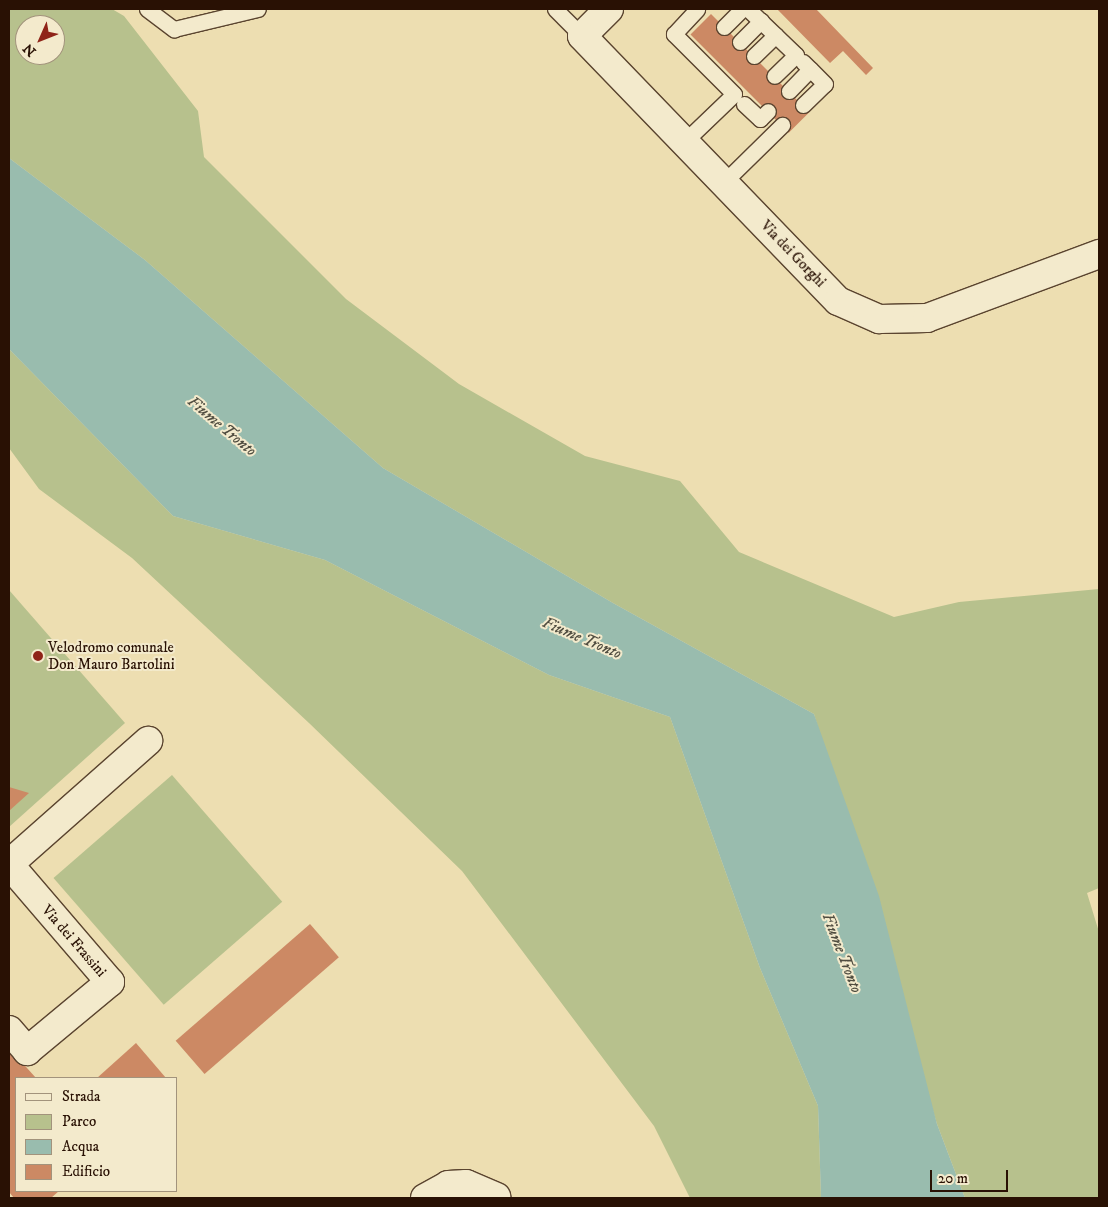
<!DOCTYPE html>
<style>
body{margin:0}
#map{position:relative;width:1108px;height:1207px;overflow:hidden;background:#eddeb1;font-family:"IM FELL DW Pica",serif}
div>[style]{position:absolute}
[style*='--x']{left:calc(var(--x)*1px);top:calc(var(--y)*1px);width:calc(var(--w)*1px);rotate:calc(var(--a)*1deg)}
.green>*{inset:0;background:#b7c18d;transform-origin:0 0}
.water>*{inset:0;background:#99bcae}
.building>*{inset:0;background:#cc8964;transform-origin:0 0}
.roads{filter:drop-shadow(1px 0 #5a442f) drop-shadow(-1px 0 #5a442f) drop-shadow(0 1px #5a442f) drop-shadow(0 -1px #5a442f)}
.lane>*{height:15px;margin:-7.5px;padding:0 7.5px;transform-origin:7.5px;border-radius:7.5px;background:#f3eacc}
.street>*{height:28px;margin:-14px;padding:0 14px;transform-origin:14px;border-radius:14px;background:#f3eacc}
.dots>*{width:14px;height:14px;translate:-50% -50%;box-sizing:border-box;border:2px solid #f3eacc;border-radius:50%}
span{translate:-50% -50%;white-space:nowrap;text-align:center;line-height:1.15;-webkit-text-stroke:4px #f3eacc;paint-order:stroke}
.street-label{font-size:15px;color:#291104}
.poi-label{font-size:15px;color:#291104}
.left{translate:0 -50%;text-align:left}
.water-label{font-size:16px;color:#504d40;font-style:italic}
.frame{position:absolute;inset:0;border:10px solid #291104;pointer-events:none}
.legend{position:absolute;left:15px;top:1077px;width:162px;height:115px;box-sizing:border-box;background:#f3eacc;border:1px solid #a2937c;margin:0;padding:6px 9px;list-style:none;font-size:15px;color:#291104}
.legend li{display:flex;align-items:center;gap:10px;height:25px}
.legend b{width:25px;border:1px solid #a2937c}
.north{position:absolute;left:15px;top:15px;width:50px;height:50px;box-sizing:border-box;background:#f3eacc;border:1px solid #a2937c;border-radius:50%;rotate:226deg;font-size:14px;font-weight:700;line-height:20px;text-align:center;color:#291104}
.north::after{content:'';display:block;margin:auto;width:18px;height:22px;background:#8f2418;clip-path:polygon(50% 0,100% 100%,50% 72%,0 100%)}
.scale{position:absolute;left:930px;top:1170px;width:78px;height:22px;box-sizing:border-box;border:2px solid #291104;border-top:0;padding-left:6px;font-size:15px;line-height:18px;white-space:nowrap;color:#291104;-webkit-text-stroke:4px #f3eacc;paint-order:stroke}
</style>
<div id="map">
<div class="green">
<div style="clip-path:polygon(evenodd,9px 9px,112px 9px,124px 16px,198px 111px,204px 157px,346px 299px,459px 384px,585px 456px,680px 481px,739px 552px,894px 617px,959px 602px,1099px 589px,1099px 888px,1087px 893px,1099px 932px,1099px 1198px,965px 1198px,937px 1124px,814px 714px,613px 603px,383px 468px,145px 260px,9px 158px,9px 9px,25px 25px,55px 25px,55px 55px,25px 55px,25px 25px)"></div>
<div style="clip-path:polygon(9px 349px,173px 516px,325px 560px,549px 675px,670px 717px,760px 968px,818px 1106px,821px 1198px,690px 1198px,654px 1126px,462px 871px,309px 723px,132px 558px,39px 489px,9px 448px)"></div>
<div style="clip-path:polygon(9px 590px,125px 723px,9px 827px)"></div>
<div style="left:172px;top:775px;width:168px;height:157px;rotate:49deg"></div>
</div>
<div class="water">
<div style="clip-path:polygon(9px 158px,145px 260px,383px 468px,613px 603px,814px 714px,879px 896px,937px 1124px,965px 1198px,821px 1198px,818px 1106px,760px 968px,670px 717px,549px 675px,325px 560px,173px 516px,9px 349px)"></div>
</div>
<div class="building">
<div style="clip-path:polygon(777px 9px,816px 9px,873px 68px,866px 75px,843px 51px,830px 63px)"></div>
<div style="left:711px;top:14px;width:139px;height:29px;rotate:45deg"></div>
<div style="clip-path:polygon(9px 787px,29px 793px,9px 811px)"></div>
<div style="left:310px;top:924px;width:44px;height:178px;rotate:49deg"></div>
<div style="clip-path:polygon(136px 1043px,166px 1078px,97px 1078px)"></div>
<div style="clip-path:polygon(9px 1048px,36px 1078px,16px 1078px,16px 1191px,59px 1191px,51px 1198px,14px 1198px,9px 1192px)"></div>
</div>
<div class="roads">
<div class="lane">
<div style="--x:147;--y:9;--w:34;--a:37"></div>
<div style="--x:174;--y:29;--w:86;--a:-13.4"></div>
<div style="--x:555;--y:9;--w:38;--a:45"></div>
<div style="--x:748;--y:9;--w:66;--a:43.8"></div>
<div style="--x:796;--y:55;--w:30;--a:136"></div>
<div style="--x:724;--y:27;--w:25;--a:-45"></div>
<div style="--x:740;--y:42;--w:30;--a:-45"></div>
<div style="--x:754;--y:56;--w:30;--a:-44"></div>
<div style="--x:789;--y:91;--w:30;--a:-46"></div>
<div style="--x:810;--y:69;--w:10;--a:-135"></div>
<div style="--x:744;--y:104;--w:22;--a:43"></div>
<div style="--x:760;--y:119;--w:11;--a:-45"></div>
<div style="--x:803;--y:105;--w:30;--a:-44"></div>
<div style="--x:825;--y:84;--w:21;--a:-135"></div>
<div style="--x:684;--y:142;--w:69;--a:-43.8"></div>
<div style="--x:734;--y:94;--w:85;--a:-135"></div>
<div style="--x:674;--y:34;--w:34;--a:-47"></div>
<div style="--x:723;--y:183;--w:83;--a:-44.5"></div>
</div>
<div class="street">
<div style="--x:609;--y:9;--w:38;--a:135"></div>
<div style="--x:582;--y:36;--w:368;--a:46"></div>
<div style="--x:838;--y:301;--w:45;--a:23.7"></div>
<div style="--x:879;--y:319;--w:48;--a:-1.2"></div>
<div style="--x:927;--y:318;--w:184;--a:-20.4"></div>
<div style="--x:9;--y:1030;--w:28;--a:49"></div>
<div style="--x:27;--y:1051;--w:108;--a:-39.7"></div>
<div style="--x:110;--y:982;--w:155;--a:-130.6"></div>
<div style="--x:9;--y:864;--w:186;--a:-41.5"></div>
<div style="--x:425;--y:1198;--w:26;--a:-29"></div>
<div style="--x:448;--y:1185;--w:18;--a:-3"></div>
<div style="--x:466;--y:1184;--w:33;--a:23"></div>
</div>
</div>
<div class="dots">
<div style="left:38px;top:656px;background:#8f2418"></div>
</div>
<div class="street-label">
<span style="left:793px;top:254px;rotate:46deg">Via dei Gorghi</span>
<span style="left:74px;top:941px;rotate:49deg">Via dei Frassini</span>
</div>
<div class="poi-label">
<span class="left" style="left:48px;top:656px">Velodromo comunale<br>Don Mauro Bartolini</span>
</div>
<div class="water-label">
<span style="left:222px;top:426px;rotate:40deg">Fiume Tronto</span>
<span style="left:582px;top:638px;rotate:23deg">Fiume Tronto</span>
<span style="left:842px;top:953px;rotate:69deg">Fiume Tronto</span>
</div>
<div class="frame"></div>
<ul class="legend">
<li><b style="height:6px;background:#f3eacc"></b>Strada</li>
<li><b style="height:14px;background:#b7c18d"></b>Parco</li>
<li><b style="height:14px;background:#99bcae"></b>Acqua</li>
<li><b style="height:14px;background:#cc8964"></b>Edificio</li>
</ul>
<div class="north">N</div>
<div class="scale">20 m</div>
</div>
